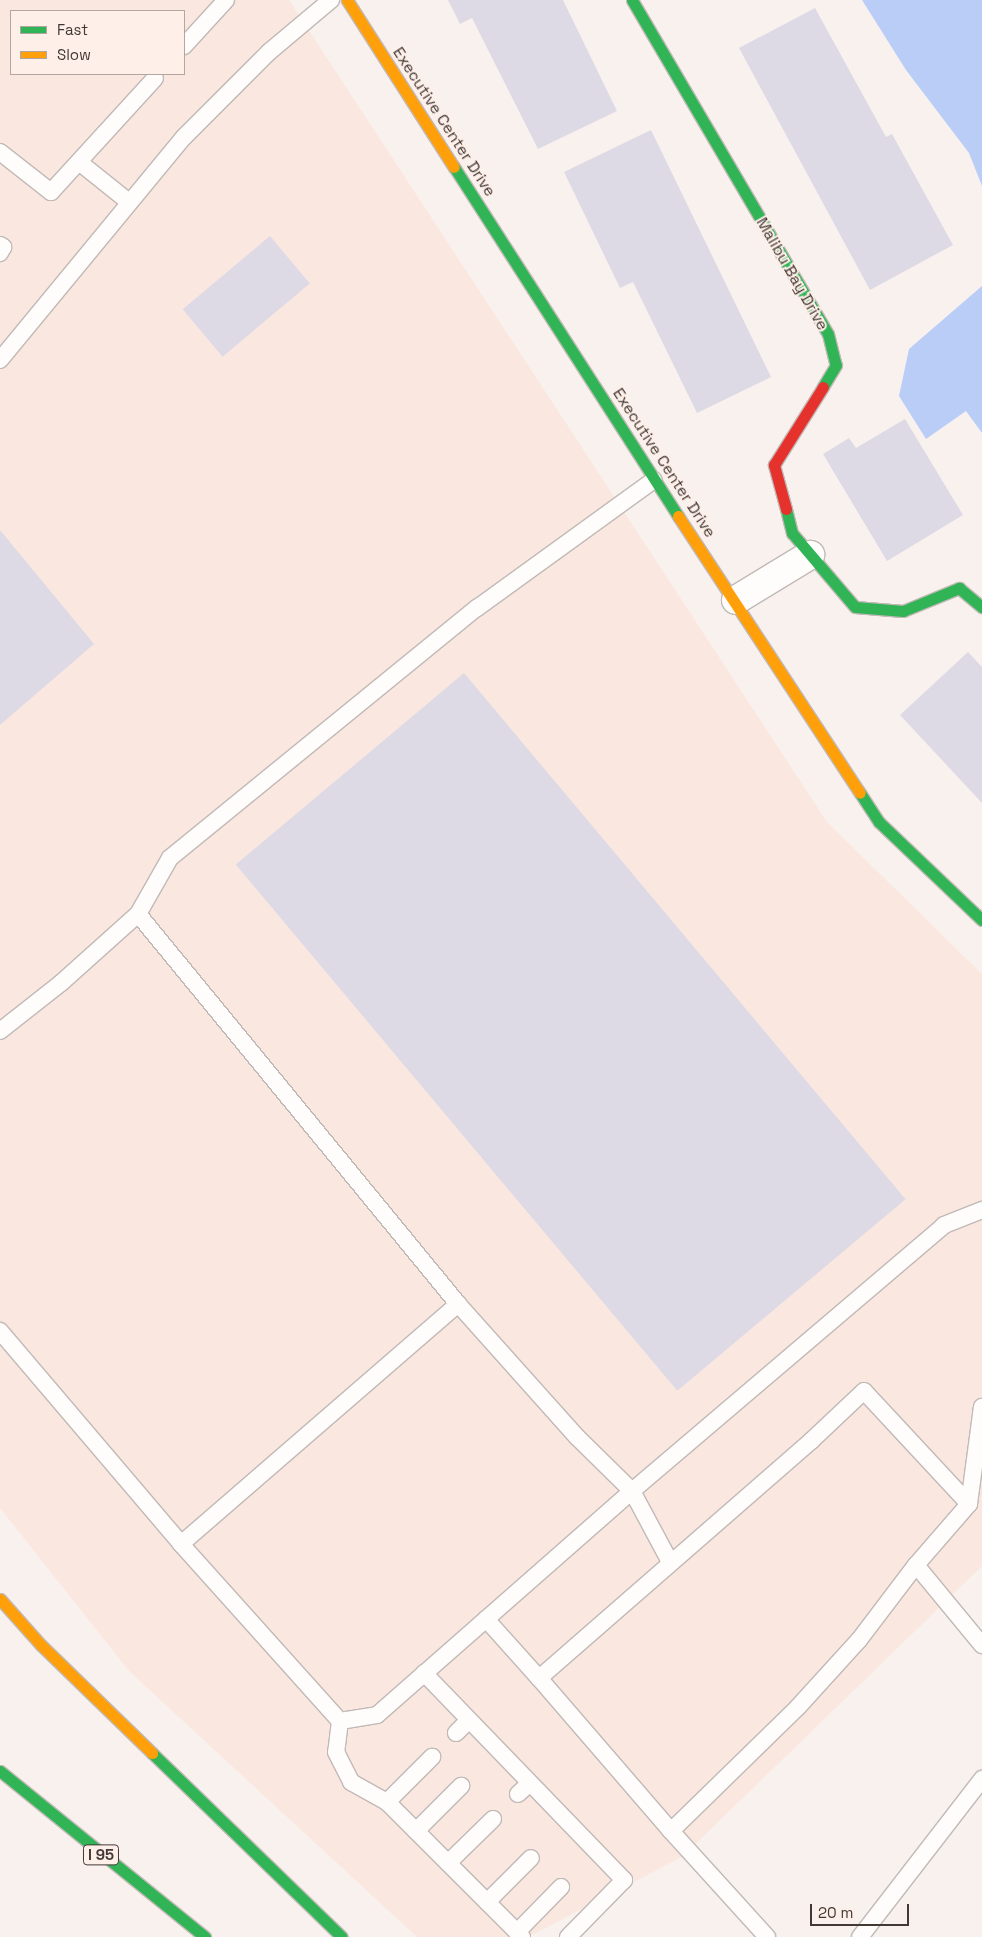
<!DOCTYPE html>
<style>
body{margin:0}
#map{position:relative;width:982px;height:1937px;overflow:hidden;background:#f9f1ee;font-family:"Space Grotesk",sans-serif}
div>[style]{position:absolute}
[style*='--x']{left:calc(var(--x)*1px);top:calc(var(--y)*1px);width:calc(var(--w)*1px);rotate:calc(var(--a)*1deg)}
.built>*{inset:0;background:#fae8e0}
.water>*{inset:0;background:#b9cdf6}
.building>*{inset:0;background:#dddae6;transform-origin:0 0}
.roads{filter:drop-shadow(1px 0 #c1b9b6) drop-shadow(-1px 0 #c1b9b6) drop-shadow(0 1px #c1b9b6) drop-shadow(0 -1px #c1b9b6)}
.lane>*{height:16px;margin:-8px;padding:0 8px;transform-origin:8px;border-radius:8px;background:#fefdfc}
.street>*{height:28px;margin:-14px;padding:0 14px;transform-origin:14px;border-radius:14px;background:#fefdfc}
.fast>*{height:11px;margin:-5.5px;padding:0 5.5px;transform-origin:5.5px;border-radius:5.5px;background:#30b455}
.slow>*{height:11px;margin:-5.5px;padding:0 5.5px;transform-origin:5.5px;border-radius:5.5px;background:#ff9f0a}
.jam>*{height:11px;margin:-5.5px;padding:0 5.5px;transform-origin:5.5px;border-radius:5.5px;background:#e5322d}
span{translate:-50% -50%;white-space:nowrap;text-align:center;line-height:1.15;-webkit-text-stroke:4px #feefe9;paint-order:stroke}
.shield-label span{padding:1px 4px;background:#feefe9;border:1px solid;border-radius:4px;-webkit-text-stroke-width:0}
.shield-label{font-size:15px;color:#423935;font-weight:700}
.street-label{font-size:16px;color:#423935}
.legend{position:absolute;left:10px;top:10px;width:175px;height:65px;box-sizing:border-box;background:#feefe9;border:1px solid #b3a6a1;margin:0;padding:6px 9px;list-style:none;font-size:15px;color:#423935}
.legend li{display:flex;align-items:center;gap:10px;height:25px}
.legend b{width:25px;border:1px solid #b3a6a1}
.scale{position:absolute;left:810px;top:1904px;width:99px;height:22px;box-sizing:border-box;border:2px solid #423935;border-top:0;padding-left:6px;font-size:15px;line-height:18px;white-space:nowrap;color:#423935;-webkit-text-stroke:4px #feefe9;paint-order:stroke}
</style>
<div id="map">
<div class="built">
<div style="clip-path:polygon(evenodd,0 0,289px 0,827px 822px,982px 974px,982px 1566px,682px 1857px,528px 1937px,417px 1937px,129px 1671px,0 1508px,0 0,11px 11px,184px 11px,184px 74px,11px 74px,11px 11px)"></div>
</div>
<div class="water">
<div style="clip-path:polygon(862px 0,982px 0,982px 186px,969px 153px,906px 70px)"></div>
<div style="clip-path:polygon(982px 286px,982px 433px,966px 411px,926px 439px,899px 396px,909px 349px)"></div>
</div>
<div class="building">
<div style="clip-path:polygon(448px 0,563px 0,617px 111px,538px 149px,472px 18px,460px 24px)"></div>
<div style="clip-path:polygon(815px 8px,886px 137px,892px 134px,953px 245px,870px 290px,739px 48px)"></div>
<div style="clip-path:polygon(651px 130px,771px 377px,697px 413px,633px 282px,620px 288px,564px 172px)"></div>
<div style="left:270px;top:236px;width:62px;height:114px;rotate:50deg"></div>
<div style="clip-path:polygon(905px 419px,963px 515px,887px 561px,823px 454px,849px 438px,856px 448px)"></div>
<div style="clip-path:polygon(0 530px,94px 644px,0 725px)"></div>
<div style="clip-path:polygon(968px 652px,982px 667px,982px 803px,900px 715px)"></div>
<div style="left:464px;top:673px;width:687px;height:298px;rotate:50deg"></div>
</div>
<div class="roads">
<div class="lane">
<div style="--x:184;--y:46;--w:62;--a:-47.6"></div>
<div style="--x:0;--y:152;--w:65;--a:38.1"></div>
<div style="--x:51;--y:192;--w:154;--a:-47.6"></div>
<div style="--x:79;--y:162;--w:64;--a:38.7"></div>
<div style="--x:0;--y:245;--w:4;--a:34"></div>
<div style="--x:3;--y:247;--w:7;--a:117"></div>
<div style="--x:0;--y:360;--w:289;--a:-50.5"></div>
<div style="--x:184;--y:137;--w:120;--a:-45"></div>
<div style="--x:269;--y:52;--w:81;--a:-40"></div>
<div style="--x:138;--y:914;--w:504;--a:50.63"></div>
<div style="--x:458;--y:1304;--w:178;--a:48.2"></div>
<div style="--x:577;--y:1437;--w:77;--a:44.5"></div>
<div style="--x:632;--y:1491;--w:81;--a:61.8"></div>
<div style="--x:0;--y:1031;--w:78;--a:-38.2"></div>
<div style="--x:61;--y:983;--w:103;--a:-41.9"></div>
<div style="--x:138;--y:914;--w:64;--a:-60.3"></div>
<div style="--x:170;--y:858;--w:396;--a:-39.2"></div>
<div style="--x:477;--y:608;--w:218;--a:-35.9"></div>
<div style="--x:0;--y:1331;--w:280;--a:49.6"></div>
<div style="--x:181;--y:1544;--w:238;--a:48.1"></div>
<div style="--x:340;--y:1721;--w:37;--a:-9"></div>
<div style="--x:377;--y:1715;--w:339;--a:-41.3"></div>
<div style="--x:632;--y:1491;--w:410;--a:-40.4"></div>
<div style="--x:944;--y:1225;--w:41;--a:-21.5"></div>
<div style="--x:969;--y:1504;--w:154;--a:-132.9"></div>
<div style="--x:864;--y:1391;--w:73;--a:136.7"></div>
<div style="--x:811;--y:1441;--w:361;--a:138.9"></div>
<div style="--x:539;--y:1678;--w:202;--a:49.2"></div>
<div style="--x:671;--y:1831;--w:177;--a:-44.3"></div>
<div style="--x:798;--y:1707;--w:91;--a:-47.7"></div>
<div style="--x:859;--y:1640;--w:94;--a:-52.8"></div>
<div style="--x:916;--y:1565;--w:81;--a:-49"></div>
<div style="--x:969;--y:1504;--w:98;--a:-82.4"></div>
<div style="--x:181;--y:1544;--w:367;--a:-40.9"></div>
<div style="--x:916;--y:1565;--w:104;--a:50.5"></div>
<div style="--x:486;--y:1619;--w:79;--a:48.1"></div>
<div style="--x:424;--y:1673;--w:288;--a:46"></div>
<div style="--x:624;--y:1880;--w:80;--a:134.5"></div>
<div style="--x:340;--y:1721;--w:31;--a:97"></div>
<div style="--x:336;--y:1752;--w:34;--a:63"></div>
<div style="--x:351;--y:1782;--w:41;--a:29.1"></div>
<div style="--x:387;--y:1802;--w:191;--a:45"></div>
<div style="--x:456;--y:1733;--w:18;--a:-45"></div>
<div style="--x:518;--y:1794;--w:16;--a:-43"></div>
<div style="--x:387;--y:1802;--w:64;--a:-45"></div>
<div style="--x:416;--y:1831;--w:64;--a:-45"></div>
<div style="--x:671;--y:1831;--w:143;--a:47.8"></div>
<div style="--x:448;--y:1863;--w:63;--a:-44.4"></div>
<div style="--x:487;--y:1902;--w:62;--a:-45"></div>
<div style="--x:517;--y:1932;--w:63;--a:-45.6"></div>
<div style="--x:860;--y:1937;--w:200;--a:-52.3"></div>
</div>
<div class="street">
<div style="--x:736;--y:600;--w:87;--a:-31.3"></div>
</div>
<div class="fast">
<div style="--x:632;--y:0;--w:387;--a:59.6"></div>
<div style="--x:828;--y:334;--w:32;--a:76"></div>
<div style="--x:836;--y:365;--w:26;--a:121"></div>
<div style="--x:454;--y:167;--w:415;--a:57.3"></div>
<div style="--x:786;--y:509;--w:25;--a:76"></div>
<div style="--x:792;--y:533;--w:97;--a:49.6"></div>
<div style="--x:855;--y:607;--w:48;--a:4.8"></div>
<div style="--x:903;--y:611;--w:61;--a:-22.3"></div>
<div style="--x:959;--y:588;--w:30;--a:40"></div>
<div style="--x:860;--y:793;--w:35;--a:57"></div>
<div style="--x:879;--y:822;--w:142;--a:43.6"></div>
<div style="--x:152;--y:1753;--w:264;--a:44.1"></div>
<div style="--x:0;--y:1771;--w:264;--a:39"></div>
</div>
<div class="slow">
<div style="--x:347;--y:0;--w:198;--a:57.4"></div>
<div style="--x:678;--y:516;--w:331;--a:56.7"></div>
<div style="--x:0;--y:1599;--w:62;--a:48.3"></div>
<div style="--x:41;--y:1645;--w:155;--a:44.2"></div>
</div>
<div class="jam">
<div style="--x:786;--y:509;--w:46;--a:-105.3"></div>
<div style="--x:774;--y:465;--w:92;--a:-57.9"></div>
</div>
</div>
<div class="shield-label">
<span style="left:101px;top:1855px">I 95</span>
</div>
<div class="street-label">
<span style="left:444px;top:122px;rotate:57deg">Executive Center Drive</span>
<span style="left:792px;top:274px;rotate:60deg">Malibu Bay Drive</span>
<span style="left:664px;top:463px;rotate:57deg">Executive Center Drive</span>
</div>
<ul class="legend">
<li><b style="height:6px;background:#30b455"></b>Fast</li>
<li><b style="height:6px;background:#ff9f0a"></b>Slow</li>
</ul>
<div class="scale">20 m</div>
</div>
